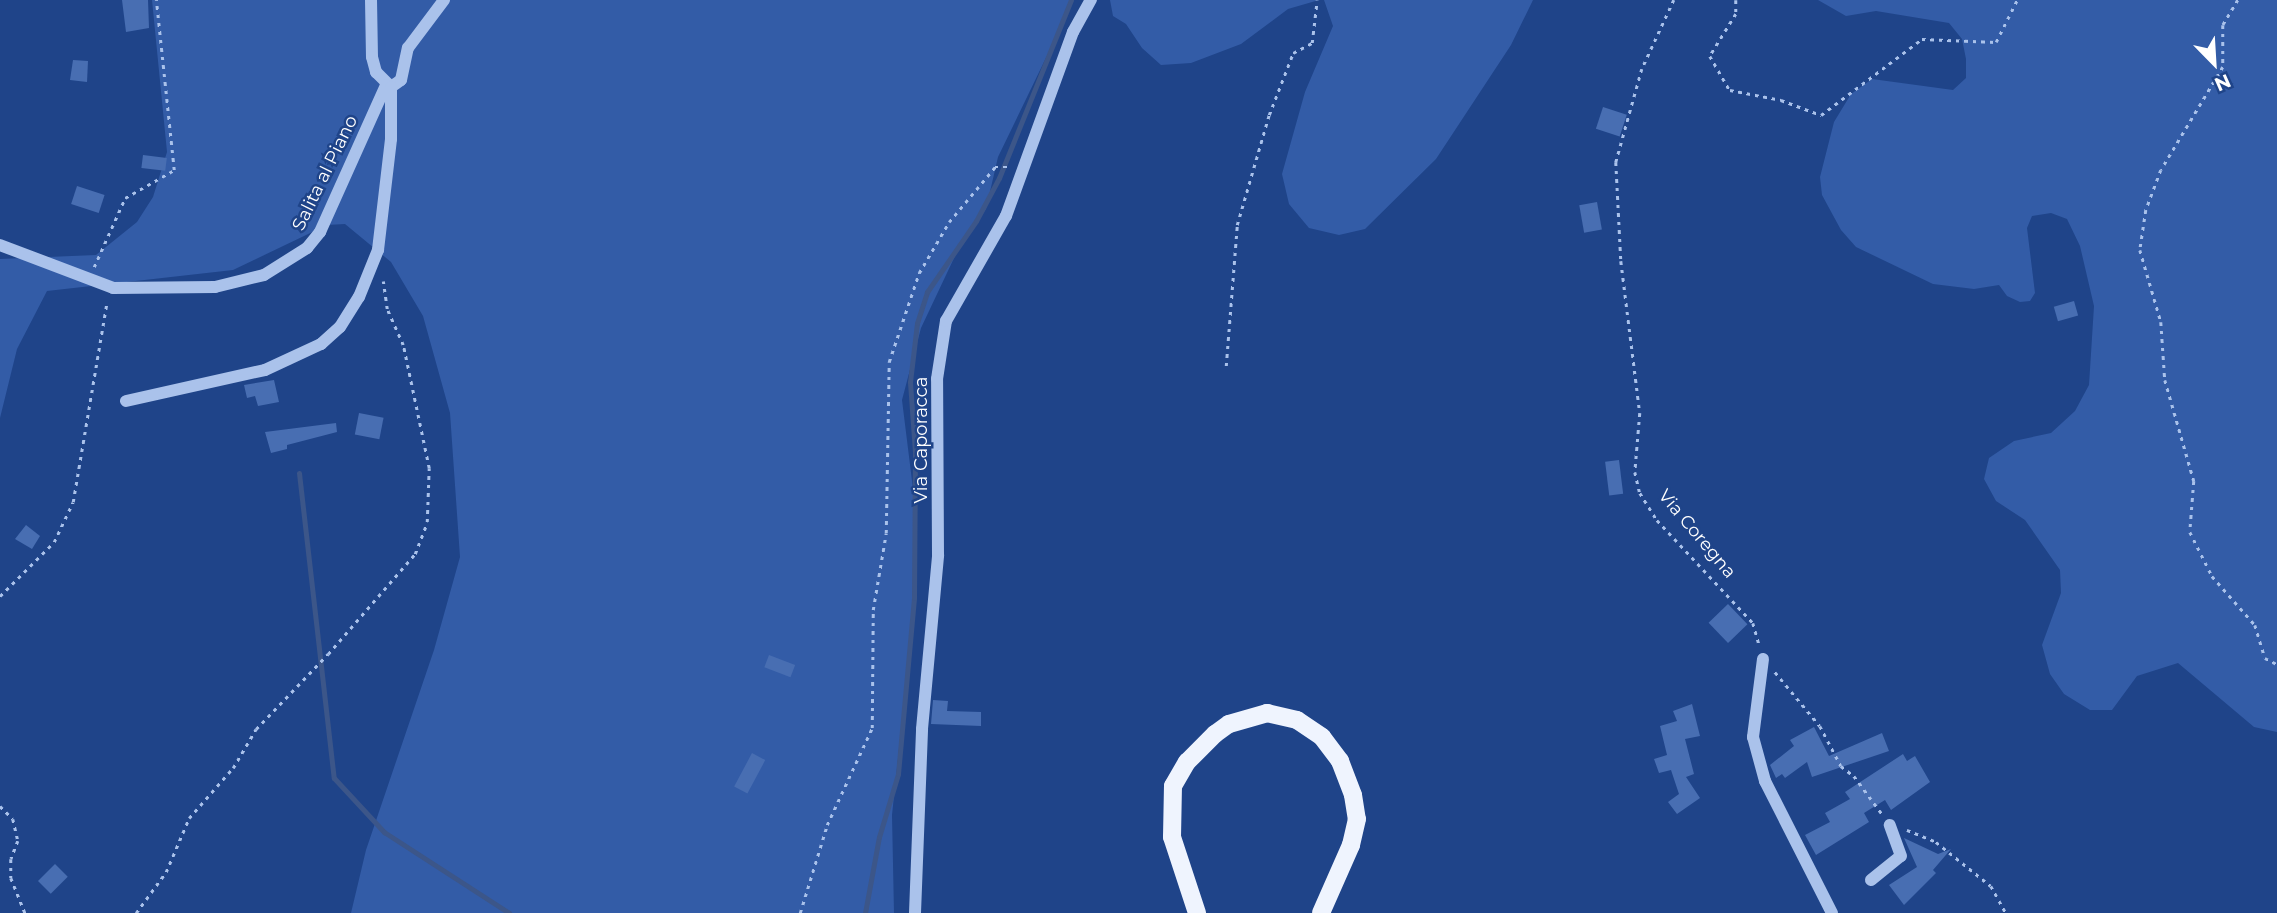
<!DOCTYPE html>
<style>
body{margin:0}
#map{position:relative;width:2277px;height:913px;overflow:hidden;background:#1f4489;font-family:Montserrat,sans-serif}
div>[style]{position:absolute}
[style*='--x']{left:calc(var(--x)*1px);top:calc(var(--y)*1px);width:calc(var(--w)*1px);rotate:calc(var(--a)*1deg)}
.green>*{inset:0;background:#335ca7}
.stream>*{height:5px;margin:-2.5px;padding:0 2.5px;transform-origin:2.5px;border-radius:2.5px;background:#3c5689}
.building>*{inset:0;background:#486eb2;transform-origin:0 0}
.path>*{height:2.5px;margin-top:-1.25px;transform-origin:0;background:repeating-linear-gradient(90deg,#aac2eb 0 3.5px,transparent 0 8.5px)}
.minor>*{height:12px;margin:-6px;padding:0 6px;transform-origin:6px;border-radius:6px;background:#aac2eb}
.major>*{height:18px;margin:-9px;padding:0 9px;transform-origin:9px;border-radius:9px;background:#eff4fe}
span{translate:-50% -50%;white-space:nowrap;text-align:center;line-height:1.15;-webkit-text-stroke:5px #1f4489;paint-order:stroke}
.street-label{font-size:18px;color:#fff}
.north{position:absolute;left:2179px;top:28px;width:70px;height:70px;-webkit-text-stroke:5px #1f4489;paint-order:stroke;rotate:156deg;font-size:19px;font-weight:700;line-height:28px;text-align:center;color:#fff}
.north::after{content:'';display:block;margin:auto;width:24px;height:32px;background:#fff;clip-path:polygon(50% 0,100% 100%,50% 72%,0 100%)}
</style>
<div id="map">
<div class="green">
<div style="clip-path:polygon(152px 0,1074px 0,998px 157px,986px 209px,955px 256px,921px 328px,902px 400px,914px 497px,913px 617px,892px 815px,894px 913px,351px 913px,366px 850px,434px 650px,460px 557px,450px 413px,423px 316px,391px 262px,345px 224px,327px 225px,233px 270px,47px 291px,17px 349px,0 418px,0 259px,96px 255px,137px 222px,153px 197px,167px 152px)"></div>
<div style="clip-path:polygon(1110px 0,1319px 0,1288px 9px,1241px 44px,1191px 63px,1161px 65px,1142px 48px,1126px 24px,1113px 16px)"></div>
<div style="clip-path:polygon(1324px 0,1533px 0,1511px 45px,1436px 159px,1365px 229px,1339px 235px,1309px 228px,1289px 204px,1282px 174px,1305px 92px,1333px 26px)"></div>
<div style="clip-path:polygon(1818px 0,2277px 0,2277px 732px,2254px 727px,2178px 663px,2137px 676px,2112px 710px,2090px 710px,2064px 694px,2050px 674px,2042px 645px,2061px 593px,2060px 570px,2025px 520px,1996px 501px,1984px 479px,1989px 458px,2014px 441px,2051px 433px,2075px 411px,2089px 385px,2094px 306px,2080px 246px,2067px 219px,2051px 213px,2032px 216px,2027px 228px,2035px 293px,2030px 301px,2020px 302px,2007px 296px,1999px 285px,1974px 289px,1933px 284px,1856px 247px,1841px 230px,1822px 195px,1820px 177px,1834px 122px,1851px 94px,1872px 79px,1953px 90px,1966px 78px,1966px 59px,1962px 39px,1949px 23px,1876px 11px,1846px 16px)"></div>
</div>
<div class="stream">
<div style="--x:299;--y:473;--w:307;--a:83.5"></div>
<div style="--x:334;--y:778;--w:74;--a:47.2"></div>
<div style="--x:384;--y:832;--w:149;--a:32.9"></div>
<div style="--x:865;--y:913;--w:77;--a:-79.6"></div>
<div style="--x:879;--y:837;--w:66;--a:-73.2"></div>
<div style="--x:898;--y:774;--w:177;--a:-84.8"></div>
<div style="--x:914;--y:598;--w:146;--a:-89.6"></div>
<div style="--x:915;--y:452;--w:70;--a:-94.1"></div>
<div style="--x:910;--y:382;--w:59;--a:-83.2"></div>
<div style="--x:917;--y:323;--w:33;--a:-72"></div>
<div style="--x:927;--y:292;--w:86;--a:-55.4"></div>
<div style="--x:976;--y:221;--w:49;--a:-61.9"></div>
<div style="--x:999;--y:178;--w:192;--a:-68"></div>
</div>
<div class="building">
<div style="clip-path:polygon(122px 0,148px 0,149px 28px,126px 32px)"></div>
<div style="clip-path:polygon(73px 60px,88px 61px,87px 82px,70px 80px)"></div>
<div style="left:1603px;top:107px;width:25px;height:23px;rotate:18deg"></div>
<div style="left:143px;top:155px;width:24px;height:13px;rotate:7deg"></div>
<div style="left:77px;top:186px;width:29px;height:19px;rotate:18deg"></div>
<div style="left:1597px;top:202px;width:28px;height:18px;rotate:80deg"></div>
<div style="left:2074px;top:301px;width:15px;height:21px;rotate:74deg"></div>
<div style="clip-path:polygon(274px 380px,279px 402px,258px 406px,255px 396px,247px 398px,244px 385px)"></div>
<div style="left:359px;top:413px;width:25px;height:22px;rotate:11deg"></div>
<div style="clip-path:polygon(336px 423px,337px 432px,287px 445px,287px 449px,271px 453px,265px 432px)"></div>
<div style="left:1619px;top:460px;width:34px;height:14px;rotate:83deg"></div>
<div style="clip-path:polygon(26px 525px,40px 536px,32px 549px,15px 539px)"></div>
<div style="left:1728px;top:604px;width:28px;height:27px;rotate:46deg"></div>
<div style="left:769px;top:655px;width:28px;height:13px;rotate:21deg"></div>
<div style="clip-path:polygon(933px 700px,948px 701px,947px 711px,981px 712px,981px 726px,931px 724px)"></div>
<div style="clip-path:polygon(1692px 704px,1700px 736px,1685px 739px,1694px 774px,1686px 777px,1700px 798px,1677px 814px,1668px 802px,1679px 794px,1671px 770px,1659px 773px,1654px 759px,1667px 755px,1660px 726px,1677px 721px,1673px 711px)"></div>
<div style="clip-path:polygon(1814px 727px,1829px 756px,1882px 733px,1889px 751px,1812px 777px,1807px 762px,1785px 778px,1782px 774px,1776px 778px,1770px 765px,1794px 746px,1790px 740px)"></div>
<div style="left:752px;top:753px;width:15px;height:38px;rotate:28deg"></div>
<div style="clip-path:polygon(1903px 754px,1907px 761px,1915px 756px,1930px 782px,1891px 810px,1885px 800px,1864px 813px,1869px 822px,1816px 855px,1805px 835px,1830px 822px,1825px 813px,1850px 799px,1845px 792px)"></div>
<div style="clip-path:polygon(1904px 838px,1938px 854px,1951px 849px,1933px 870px,1936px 873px,1904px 905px,1889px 885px,1917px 867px)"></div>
<div style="left:55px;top:864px;width:18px;height:24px;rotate:45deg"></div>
</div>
<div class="path">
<div style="--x:1674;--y:0;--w:76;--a:114.9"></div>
<div style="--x:1642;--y:69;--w:97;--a:105.6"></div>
<div style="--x:1616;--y:162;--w:99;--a:87.1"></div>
<div style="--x:1621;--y:261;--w:153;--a:82.9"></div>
<div style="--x:1640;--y:413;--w:59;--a:94.8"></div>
<div style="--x:1635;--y:472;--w:22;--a:77"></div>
<div style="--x:1640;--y:493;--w:32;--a:58"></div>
<div style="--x:1657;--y:520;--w:141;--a:47"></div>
<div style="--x:1753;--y:623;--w:25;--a:74"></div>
<div style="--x:1736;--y:0;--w:14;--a:90"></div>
<div style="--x:1736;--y:14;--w:49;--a:121.8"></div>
<div style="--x:1710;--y:56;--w:39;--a:60"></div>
<div style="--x:1730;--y:90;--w:52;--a:11.1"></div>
<div style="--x:1781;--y:100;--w:43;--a:20.6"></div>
<div style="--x:1821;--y:115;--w:126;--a:-37"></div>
<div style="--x:1922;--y:39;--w:74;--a:2.3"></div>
<div style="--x:1996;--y:42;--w:47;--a:-63.4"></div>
<div style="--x:2238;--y:0;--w:29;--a:121"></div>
<div style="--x:2223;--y:25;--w:42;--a:90"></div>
<div style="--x:2223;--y:67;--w:120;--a:121"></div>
<div style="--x:2161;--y:170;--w:43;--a:110.6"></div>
<div style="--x:2146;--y:210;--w:40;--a:98.5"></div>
<div style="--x:2140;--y:250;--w:75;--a:73.7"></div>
<div style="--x:2161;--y:322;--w:58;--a:86.1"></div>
<div style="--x:2165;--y:380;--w:105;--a:74"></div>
<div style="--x:2194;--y:481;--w:51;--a:94.5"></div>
<div style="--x:2190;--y:532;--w:49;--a:63.4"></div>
<div style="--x:2212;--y:576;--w:65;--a:48.7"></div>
<div style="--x:2255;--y:625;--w:34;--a:73"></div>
<div style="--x:2265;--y:658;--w:13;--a:27"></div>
<div style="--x:94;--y:267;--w:76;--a:-65.8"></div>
<div style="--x:125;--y:198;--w:56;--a:-29.7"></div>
<div style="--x:174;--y:170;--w:171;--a:-96"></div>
<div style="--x:1226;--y:366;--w:141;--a:-85.5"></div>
<div style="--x:1237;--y:225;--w:115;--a:-73.8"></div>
<div style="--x:1269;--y:115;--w:66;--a:-68.8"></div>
<div style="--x:1293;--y:53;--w:21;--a:-28"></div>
<div style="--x:1312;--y:43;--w:43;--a:-83.4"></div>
<div style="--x:0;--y:596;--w:76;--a:-45"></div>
<div style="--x:54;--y:542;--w:44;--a:-64.6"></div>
<div style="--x:73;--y:502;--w:204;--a:-80.4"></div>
<div style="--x:1775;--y:672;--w:70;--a:50.2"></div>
<div style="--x:1820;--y:726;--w:45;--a:62.3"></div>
<div style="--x:1841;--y:766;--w:16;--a:38"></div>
<div style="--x:1854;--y:776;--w:47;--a:53.6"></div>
<div style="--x:0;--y:806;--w:18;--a:45"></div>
<div style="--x:13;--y:819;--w:23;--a:77"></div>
<div style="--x:18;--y:841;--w:19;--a:111"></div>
<div style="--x:11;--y:859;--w:19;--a:90"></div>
<div style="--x:11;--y:878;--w:38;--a:68"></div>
<div style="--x:1907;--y:830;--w:31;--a:22"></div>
<div style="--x:1936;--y:842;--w:70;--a:38.7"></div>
<div style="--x:1991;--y:886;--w:31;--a:61"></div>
<div style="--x:136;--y:913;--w:51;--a:-53.8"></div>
<div style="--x:166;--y:872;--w:59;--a:-66.9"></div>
<div style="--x:189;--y:818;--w:67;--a:-48.7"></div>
<div style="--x:233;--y:768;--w:45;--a:-59.5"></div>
<div style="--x:256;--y:729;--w:104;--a:-46.2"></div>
<div style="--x:328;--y:654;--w:133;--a:-49"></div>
<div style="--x:415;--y:554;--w:34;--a:-69"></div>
<div style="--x:427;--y:522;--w:54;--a:-87.9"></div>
<div style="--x:429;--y:468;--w:126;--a:-101.9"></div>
<div style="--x:403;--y:345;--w:39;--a:-114"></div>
<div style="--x:387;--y:309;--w:28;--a:-98"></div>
<div style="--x:800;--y:913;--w:92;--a:-72.9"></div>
<div style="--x:827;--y:825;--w:107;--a:-65.1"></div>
<div style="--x:872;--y:728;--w:118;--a:-89.5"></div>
<div style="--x:873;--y:610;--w:78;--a:-80.4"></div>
<div style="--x:886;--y:533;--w:171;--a:-89"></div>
<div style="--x:889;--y:362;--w:94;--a:-71.4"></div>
<div style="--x:919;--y:273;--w:59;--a:-59.5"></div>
<div style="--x:949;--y:222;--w:72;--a:-50.1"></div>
<div style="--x:995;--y:167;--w:15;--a:0"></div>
</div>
<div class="minor">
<div style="--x:371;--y:0;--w:57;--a:89"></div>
<div style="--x:372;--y:57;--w:16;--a:75"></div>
<div style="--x:376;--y:72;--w:21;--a:45"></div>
<div style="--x:391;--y:87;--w:12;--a:-35"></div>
<div style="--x:401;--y:80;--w:33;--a:-78"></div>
<div style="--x:408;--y:48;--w:60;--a:-53.1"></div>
<div style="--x:0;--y:245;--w:121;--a:20.8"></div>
<div style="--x:113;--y:288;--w:102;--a:-0.6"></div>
<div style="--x:215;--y:287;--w:50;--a:-13.8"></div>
<div style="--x:264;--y:275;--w:51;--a:-32.1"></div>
<div style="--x:307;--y:248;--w:21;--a:-51"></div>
<div style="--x:320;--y:232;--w:161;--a:-65.8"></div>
<div style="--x:126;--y:401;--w:142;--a:-12.6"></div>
<div style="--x:265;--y:370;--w:62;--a:-24.9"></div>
<div style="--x:321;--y:344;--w:25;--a:-42"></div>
<div style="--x:340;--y:327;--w:36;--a:-58"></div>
<div style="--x:359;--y:297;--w:51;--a:-68"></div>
<div style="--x:378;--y:250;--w:112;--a:-83.3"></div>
<div style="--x:391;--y:139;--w:52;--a:-90"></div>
<div style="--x:1763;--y:659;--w:79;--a:97.3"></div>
<div style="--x:1753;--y:737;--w:46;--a:74.7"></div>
<div style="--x:1765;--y:781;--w:148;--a:63.1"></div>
<div style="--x:1871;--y:880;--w:38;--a:-39"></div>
<div style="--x:1901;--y:856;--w:33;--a:-110"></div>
<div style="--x:915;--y:913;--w:184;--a:-87.8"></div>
<div style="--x:922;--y:729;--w:175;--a:-84.7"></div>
<div style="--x:938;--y:555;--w:176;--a:-90.3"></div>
<div style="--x:937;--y:379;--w:59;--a:-81.2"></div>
<div style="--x:946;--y:321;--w:121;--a:-60.3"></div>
<div style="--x:1006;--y:216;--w:196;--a:-70"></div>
<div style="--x:1073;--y:32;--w:37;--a:-61"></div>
</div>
<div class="major">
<div style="--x:1197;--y:913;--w:80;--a:-108.2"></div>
<div style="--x:1172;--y:837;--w:51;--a:-88.9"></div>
<div style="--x:1173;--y:786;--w:28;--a:-60"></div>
<div style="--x:1187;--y:762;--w:40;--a:-45"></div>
<div style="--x:1215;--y:734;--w:17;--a:-36"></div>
<div style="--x:1229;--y:724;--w:40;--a:-16"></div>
<div style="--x:1267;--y:713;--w:31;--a:13"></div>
<div style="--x:1297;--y:720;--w:30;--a:34"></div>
<div style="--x:1322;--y:737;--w:30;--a:53"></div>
<div style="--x:1340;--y:761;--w:36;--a:69"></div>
<div style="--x:1353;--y:795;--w:24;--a:81"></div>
<div style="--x:1357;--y:819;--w:27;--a:103"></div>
<div style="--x:1351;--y:845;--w:74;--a:113.8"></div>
</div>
<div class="street-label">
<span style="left:325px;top:173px;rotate:-64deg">Salita al Piano</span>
<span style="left:921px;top:440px;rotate:-90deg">Via Caporacca</span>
<span style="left:1697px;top:534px;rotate:50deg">Via Coregna</span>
</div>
<div class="north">N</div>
</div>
